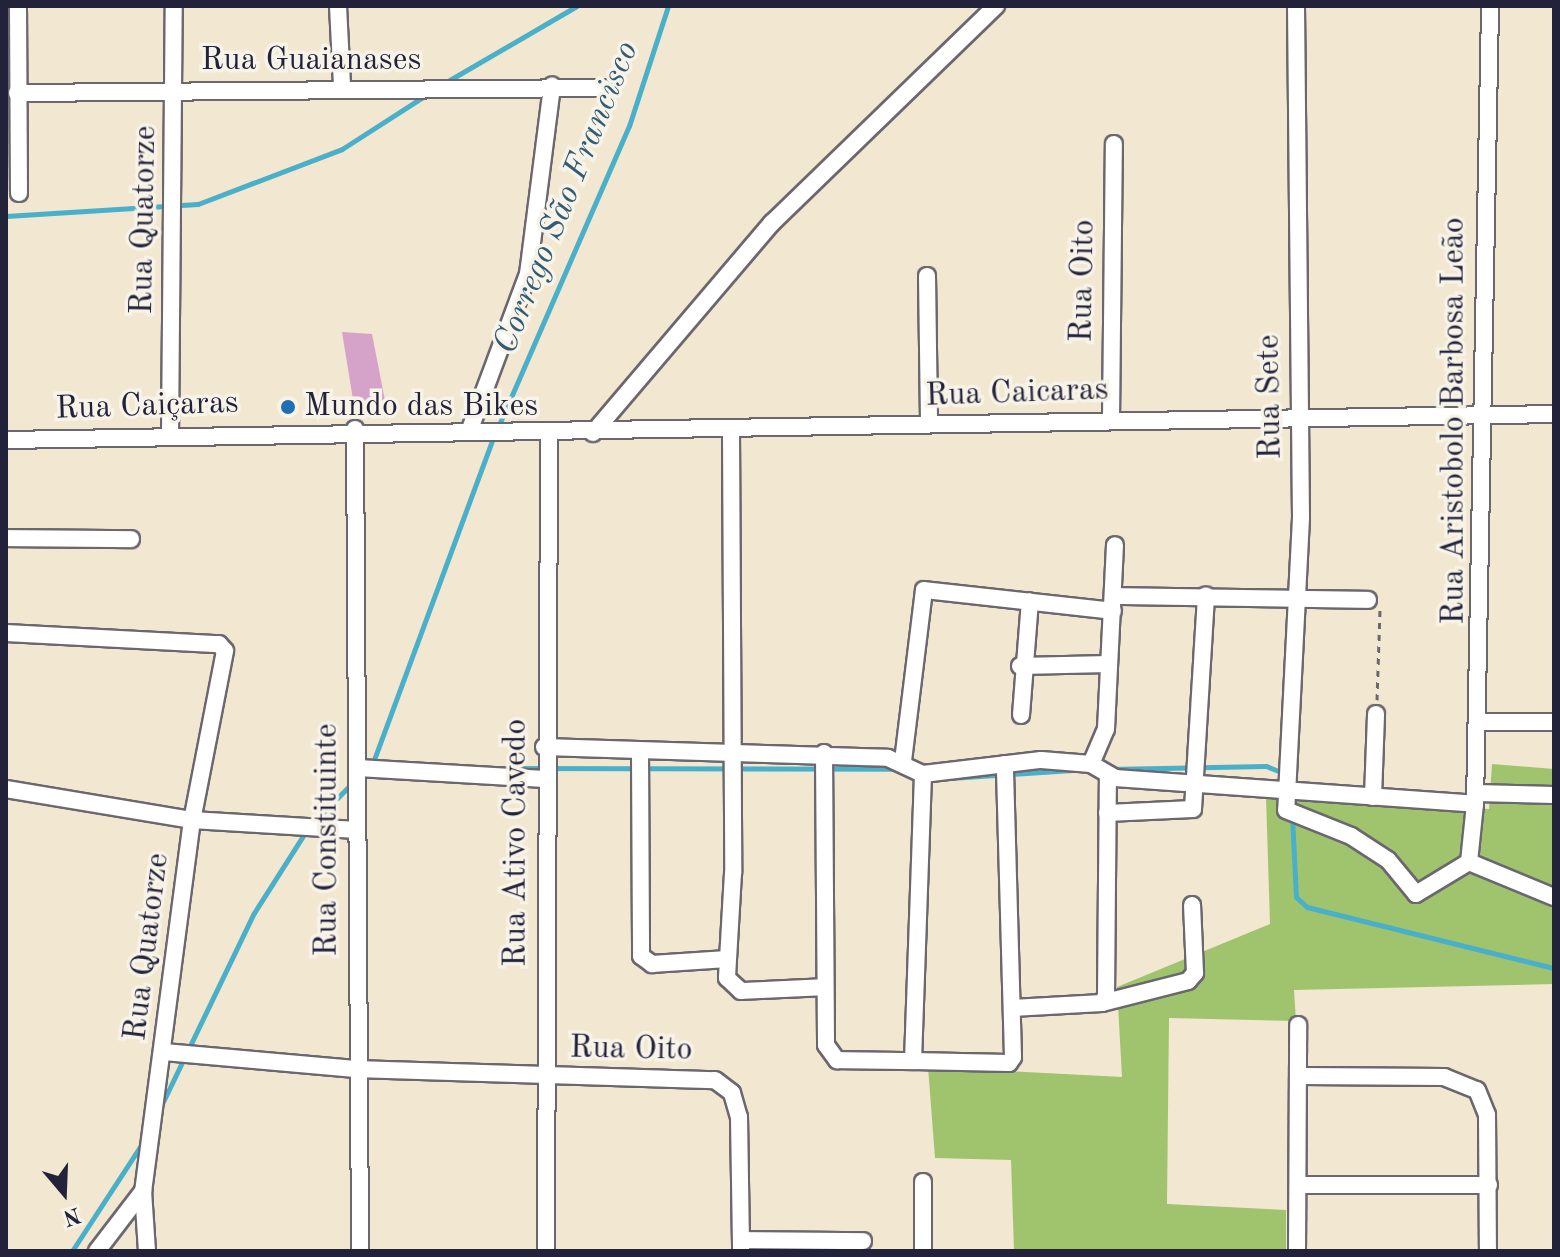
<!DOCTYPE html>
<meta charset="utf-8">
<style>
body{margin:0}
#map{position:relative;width:1560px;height:1257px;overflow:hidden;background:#f2e7d0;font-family:"Old Standard TT",serif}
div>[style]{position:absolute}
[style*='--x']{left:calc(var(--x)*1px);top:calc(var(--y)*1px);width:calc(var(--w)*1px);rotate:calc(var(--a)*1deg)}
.green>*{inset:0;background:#a0c46e}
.stream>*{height:5px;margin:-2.5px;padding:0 2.5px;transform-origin:2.5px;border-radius:2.5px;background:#4ab0c9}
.building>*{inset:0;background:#d5a2ca}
.path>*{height:3px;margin-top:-1.5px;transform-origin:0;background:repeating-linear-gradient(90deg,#6b676f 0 6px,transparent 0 12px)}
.roads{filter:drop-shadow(2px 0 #6b676f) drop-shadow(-2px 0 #6b676f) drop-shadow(0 2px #6b676f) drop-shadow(0 -2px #6b676f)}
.minor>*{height:16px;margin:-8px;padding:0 8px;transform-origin:8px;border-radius:8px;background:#fff}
.dots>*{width:22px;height:22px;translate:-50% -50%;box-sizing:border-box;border:4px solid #f7f3e8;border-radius:50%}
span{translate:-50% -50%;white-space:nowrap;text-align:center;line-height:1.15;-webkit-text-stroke:7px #f7f3e8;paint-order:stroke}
.street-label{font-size:32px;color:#22223b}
.poi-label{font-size:32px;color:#22223b}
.left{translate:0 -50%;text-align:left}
.water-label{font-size:34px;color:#325b74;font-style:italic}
.frame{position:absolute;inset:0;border:8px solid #22223b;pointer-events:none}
.north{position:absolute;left:24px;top:1153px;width:80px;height:80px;-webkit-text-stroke:6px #f7f3e8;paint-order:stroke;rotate:161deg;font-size:22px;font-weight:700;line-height:32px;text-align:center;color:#22223b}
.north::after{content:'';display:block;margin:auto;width:28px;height:36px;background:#22223b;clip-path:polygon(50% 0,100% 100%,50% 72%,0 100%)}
</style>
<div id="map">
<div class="green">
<div style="clip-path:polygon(1492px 764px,1554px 769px,1554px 984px,1294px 990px,1296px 1021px,1169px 1018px,1167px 1204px,1286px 1210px,1286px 1251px,1014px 1251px,1011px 1160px,935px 1158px,928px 1067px,1122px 1077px,1117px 987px,1270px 924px,1266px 797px,1489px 809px)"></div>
</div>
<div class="stream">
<div style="--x:441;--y:85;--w:157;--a:-30.2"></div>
<div style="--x:6;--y:216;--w:192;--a:-3.6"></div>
<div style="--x:198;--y:204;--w:154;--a:-20.9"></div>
<div style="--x:342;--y:149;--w:100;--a:-32.7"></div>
<div style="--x:498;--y:427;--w:328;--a:-66.5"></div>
<div style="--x:629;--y:126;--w:126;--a:-72"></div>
<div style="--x:372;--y:765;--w:351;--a:-69.7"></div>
<div style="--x:489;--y:768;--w:410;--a:0.1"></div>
<div style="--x:1110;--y:769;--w:156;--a:-1.1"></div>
<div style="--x:1266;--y:766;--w:18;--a:22"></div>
<div style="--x:935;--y:779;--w:137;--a:-3.8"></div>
<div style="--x:1292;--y:816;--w:81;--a:87.2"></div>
<div style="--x:1296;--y:897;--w:15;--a:42"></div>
<div style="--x:1307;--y:907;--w:254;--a:13.9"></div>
<div style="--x:313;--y:823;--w:57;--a:-45.7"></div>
<div style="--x:160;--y:1108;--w:216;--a:-64.3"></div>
<div style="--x:254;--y:913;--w:97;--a:-57.6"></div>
<div style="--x:72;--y:1251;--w:130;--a:-56.9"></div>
</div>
<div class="building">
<div style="clip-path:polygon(6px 6px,10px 6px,9px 98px,6px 98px)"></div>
<div style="clip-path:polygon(342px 332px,372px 334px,388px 416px,356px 418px)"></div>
</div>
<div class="path">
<div style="--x:1377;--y:700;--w:92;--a:-88.1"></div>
</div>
<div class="roads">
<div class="minor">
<div style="--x:18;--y:6;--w:187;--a:89.7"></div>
<div style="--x:338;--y:6;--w:80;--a:87.1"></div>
<div style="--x:1296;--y:6;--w:512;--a:89.44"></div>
<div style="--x:1301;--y:518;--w:292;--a:92.9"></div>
<div style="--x:1286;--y:810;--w:70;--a:21.8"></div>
<div style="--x:1351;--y:836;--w:44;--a:33"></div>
<div style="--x:1388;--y:860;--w:44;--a:50.5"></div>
<div style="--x:1416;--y:894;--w:62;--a:-31.1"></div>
<div style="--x:1469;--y:862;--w:58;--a:-84.1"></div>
<div style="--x:17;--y:93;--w:587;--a:-0.49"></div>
<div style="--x:927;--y:276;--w:148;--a:89.2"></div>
<div style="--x:1111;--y:419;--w:275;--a:-89.4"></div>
<div style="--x:355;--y:429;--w:822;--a:89.65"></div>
<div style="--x:470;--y:429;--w:165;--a:-69.5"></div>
<div style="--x:528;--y:274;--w:190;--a:-82.7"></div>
<div style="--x:731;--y:432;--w:441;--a:89.7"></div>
<div style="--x:733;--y:873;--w:105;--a:93.3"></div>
<div style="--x:727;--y:978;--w:19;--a:43"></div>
<div style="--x:741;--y:991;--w:84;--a:-2.7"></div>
<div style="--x:593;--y:433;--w:276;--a:-49.6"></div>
<div style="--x:772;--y:223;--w:312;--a:-44.1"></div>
<div style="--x:170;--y:434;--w:428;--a:-89.5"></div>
<div style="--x:6;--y:440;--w:1548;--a:-0.96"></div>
<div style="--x:6;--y:538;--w:125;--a:0.5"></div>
<div style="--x:1115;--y:596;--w:253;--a:0.9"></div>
<div style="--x:6;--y:633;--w:213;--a:3"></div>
<div style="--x:219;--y:644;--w:9;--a:49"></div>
<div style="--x:225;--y:651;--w:172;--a:101"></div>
<div style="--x:192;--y:820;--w:374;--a:97.5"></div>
<div style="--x:143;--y:1191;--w:60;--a:86.2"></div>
<div style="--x:1020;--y:666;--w:89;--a:-1.3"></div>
<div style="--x:1021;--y:715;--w:114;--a:-85.5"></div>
<div style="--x:1478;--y:722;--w:76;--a:0"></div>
<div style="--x:544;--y:747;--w:344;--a:1.8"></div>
<div style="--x:888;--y:758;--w:38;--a:25"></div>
<div style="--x:923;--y:774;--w:119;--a:-6.8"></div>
<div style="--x:1041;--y:760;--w:50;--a:4.6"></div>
<div style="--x:1091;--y:764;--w:38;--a:-67"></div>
<div style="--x:1106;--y:729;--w:184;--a:-87.2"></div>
<div style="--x:640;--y:753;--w:203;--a:89.7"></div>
<div style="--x:641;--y:956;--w:14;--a:36"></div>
<div style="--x:652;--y:964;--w:75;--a:-3.8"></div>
<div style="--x:824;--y:753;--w:292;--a:89.6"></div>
<div style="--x:826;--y:1045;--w:19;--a:54"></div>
<div style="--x:837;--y:1060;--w:76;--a:0.8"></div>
<div style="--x:913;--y:1061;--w:287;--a:-88"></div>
<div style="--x:903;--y:761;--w:172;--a:-83"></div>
<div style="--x:924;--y:590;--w:190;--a:6.3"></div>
<div style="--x:1091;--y:764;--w:28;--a:30"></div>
<div style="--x:1115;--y:778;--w:361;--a:4.1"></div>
<div style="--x:1475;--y:804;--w:798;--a:-88.92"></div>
<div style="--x:358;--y:768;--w:187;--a:3.4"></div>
<div style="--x:6;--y:789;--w:189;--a:9.5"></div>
<div style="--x:192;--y:820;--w:165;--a:3.5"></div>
<div style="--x:1477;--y:793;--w:77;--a:1.5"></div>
<div style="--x:1373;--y:797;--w:83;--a:-87.9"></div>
<div style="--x:1107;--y:813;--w:86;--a:-2.7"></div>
<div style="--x:1193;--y:809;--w:214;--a:-86.5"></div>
<div style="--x:1469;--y:862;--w:92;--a:22.4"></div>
<div style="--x:1102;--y:1003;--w:89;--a:-14.3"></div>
<div style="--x:1188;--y:981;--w:11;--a:-49"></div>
<div style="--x:1195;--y:973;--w:68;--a:-92.5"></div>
<div style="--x:1012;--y:1008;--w:90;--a:-3.2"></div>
<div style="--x:1102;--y:1003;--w:8;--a:-60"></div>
<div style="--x:1106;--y:996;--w:220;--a:-89.5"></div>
<div style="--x:164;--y:1052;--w:192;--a:5.1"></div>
<div style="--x:355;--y:1069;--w:360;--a:1.8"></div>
<div style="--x:715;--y:1080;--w:21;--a:37"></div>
<div style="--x:732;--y:1093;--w:25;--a:74"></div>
<div style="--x:739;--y:1117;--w:134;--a:89.1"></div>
<div style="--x:913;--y:1061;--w:96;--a:1.2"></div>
<div style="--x:1009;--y:1063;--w:7;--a:-56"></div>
<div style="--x:1013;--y:1057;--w:293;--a:-91.6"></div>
<div style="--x:1302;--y:1076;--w:142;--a:0.4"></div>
<div style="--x:1444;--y:1077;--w:35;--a:22"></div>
<div style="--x:1477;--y:1090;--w:27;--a:68"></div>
<div style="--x:1487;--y:1115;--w:136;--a:89.6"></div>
<div style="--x:923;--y:1182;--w:69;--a:90"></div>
<div style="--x:1298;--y:1185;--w:191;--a:0"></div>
<div style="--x:741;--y:1240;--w:122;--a:0.5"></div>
<div style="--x:97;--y:1251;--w:76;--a:-52.5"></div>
<div style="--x:546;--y:1251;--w:816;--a:-89.79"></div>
<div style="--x:1297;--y:1251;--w:226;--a:-89.7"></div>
</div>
</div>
<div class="dots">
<div style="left:288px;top:407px;background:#1f6fb2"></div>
</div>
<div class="street-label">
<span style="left:311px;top:61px">Rua Guaianases</span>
<span style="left:145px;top:220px;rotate:-89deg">Rua Quatorze</span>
<span style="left:1084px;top:281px;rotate:-89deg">Rua Oito</span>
<span style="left:1017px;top:394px;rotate:-2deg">Rua Caicaras</span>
<span style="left:1271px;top:397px;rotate:-91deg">Rua Sete</span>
<span style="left:147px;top:407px;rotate:-2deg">Rua Caiçaras</span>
<span style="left:1455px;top:421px;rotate:-90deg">Rua Aristobolo Barbosa Leão</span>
<span style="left:328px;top:840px;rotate:-90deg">Rua Constituinte</span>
<span style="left:517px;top:843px;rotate:-90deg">Rua Ativo Cavedo</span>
<span style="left:148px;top:947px;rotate:-83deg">Rua Quatorze</span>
<span style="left:631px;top:1050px;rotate:1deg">Rua Oito</span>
</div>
<div class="poi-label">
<span class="left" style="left:304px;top:407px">Mundo das Bikes</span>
</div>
<div class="water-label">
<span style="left:567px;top:198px;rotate:-68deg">Corrego São Francisco</span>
</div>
<div class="frame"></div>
<div class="north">N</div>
</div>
